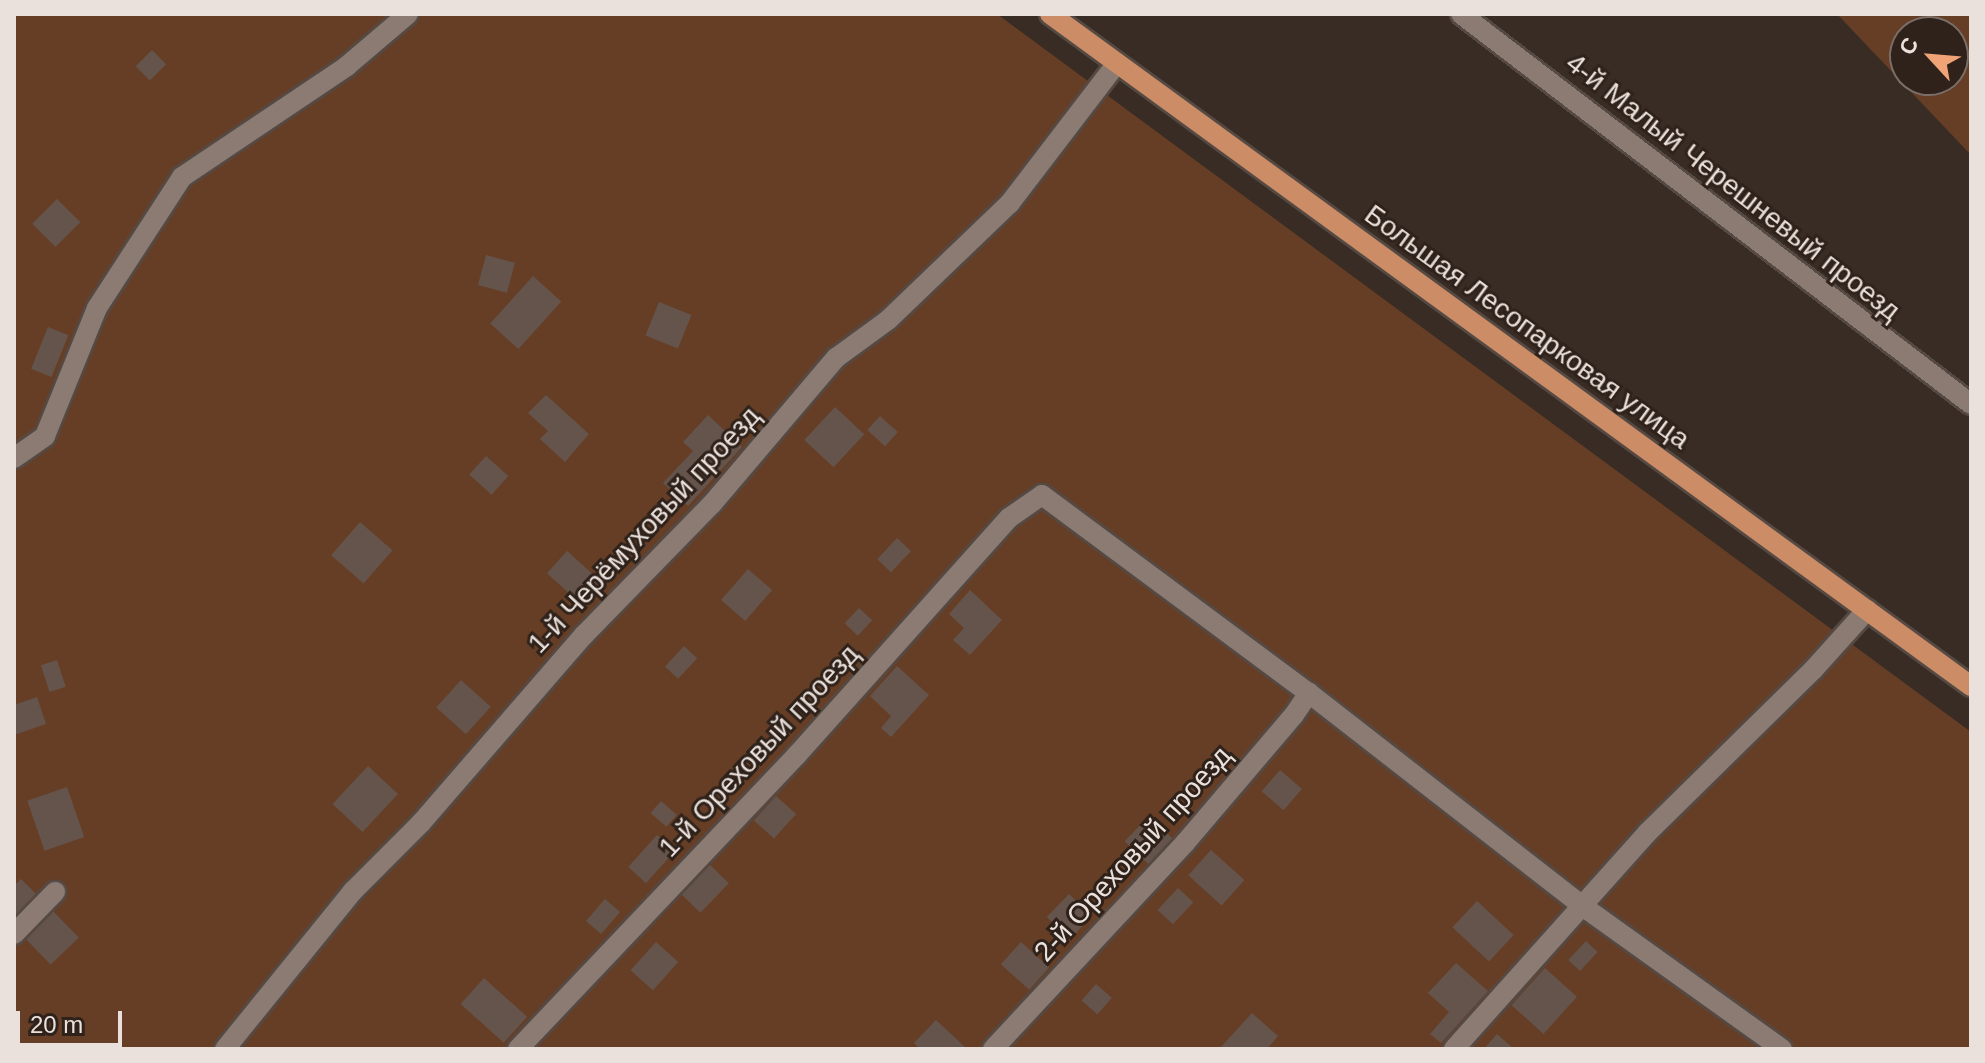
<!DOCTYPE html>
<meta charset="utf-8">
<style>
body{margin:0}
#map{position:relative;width:1985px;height:1063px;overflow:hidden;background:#392c24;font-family:Arial,sans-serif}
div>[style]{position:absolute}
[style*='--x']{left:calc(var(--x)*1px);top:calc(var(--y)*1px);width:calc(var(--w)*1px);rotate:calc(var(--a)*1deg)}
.green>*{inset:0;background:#663e26}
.building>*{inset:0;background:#64544c;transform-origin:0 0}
.roads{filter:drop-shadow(2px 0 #554943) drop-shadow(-2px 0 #554943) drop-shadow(0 2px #554943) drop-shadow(0 -2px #554943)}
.minor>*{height:20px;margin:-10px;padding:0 10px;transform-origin:10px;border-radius:10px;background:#8b7b72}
.major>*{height:20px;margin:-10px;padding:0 10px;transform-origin:10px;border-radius:10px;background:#cc8c65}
span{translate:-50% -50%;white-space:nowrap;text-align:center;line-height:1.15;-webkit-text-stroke:6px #2f221a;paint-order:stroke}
.street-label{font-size:28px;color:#eae1dc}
.frame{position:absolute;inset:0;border:16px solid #eae1dc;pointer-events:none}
.north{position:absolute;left:1889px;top:16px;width:80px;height:80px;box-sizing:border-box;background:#2f221a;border:2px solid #7a6e68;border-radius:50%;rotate:296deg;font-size:22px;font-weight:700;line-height:32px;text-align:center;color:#eae1dc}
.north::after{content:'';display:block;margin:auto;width:28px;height:36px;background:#efa376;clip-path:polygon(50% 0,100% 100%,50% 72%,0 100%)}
.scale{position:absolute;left:16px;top:1011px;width:106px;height:36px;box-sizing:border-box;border:4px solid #eae1dc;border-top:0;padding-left:10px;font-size:24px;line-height:28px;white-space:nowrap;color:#eae1dc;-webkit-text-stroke:6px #2f221a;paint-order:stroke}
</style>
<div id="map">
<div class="green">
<div style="clip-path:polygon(14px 14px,997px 14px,1971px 732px,1971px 1049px,14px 1049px)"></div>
<div style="clip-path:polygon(evenodd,1837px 14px,1971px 14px,1971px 155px,1837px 14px,1905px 32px,1953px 32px,1953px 80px,1905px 80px,1905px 32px)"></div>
</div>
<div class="building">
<div style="left:152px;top:50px;width:20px;height:23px;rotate:45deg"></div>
<div style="left:57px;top:199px;width:33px;height:35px;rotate:45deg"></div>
<div style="left:486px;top:255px;width:30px;height:31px;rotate:15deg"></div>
<div style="left:533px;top:276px;width:38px;height:64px;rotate:42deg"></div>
<div style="left:659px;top:302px;width:35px;height:36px;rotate:22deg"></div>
<div style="left:48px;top:327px;width:22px;height:45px;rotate:22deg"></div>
<div style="clip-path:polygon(546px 395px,589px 434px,565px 462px,540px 439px,548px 431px,528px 413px)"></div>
<div style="left:835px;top:407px;width:40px;height:45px;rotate:43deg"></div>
<div style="clip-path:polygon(708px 415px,742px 447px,688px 506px,663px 483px,693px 451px,683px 442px)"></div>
<div style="left:880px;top:416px;width:24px;height:19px;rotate:42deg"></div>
<div style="left:486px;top:456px;width:30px;height:25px;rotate:42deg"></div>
<div style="left:360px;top:522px;width:43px;height:44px;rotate:41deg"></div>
<div style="left:897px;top:538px;width:19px;height:29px;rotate:43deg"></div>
<div style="left:567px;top:551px;width:45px;height:30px;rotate:42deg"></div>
<div style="left:748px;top:569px;width:32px;height:41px;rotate:41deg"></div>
<div style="clip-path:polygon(970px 590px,1002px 620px,970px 655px,953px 640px,964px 628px,949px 614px)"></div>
<div style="left:859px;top:608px;width:18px;height:21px;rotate:43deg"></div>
<div style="left:684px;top:646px;width:18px;height:28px;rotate:43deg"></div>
<div style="left:57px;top:660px;width:28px;height:17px;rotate:72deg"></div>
<div style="clip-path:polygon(897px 666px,929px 695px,891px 737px,881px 728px,891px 716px,870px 696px)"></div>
<div style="left:461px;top:680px;width:40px;height:37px;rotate:42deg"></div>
<div style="clip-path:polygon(37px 697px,46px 724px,14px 735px,14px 705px)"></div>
<div style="left:368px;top:766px;width:41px;height:52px;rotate:43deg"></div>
<div style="left:1280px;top:770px;width:29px;height:28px;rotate:41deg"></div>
<div style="left:67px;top:787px;width:53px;height:42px;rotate:71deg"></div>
<div style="left:776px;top:796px;width:27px;height:33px;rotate:42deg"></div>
<div style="left:661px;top:801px;width:21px;height:16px;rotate:41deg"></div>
<div style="left:1149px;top:816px;width:33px;height:35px;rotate:44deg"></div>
<div style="left:657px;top:835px;width:24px;height:43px;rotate:42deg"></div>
<div style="left:1211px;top:850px;width:45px;height:34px;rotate:42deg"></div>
<div style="left:708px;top:863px;width:29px;height:41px;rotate:44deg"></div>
<div style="clip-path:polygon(21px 879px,41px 899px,14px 921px,14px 886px)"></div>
<div style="left:1178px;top:888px;width:21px;height:30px;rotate:43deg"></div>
<div style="left:1069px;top:894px;width:32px;height:32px;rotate:44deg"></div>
<div style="left:605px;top:899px;width:20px;height:29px;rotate:41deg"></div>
<div style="left:1477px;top:901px;width:50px;height:36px;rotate:43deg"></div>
<div style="left:53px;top:911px;width:37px;height:39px;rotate:46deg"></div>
<div style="left:1586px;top:941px;width:16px;height:26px;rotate:43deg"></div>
<div style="left:656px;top:942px;width:30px;height:38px;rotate:42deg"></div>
<div style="left:1021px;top:942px;width:38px;height:30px;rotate:42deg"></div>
<div style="clip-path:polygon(1456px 963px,1488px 991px,1441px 1043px,1430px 1034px,1449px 1012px,1428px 993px)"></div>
<div style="left:1545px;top:968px;width:43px;height:50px;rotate:42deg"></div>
<div style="left:484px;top:978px;width:58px;height:35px;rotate:42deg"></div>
<div style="left:1096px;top:984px;width:21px;height:22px;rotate:41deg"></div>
<div style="clip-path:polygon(1252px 1013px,1278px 1036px,1267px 1049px,1219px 1049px)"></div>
<div style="clip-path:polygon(936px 1020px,965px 1047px,963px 1049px,920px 1049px,914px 1043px)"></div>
<div style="clip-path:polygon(1497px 1034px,1514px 1049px,1484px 1049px)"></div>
</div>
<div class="roads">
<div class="minor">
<div style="--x:1461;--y:14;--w:642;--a:37.41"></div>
<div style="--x:14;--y:458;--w:38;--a:-35"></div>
<div style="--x:45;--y:436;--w:138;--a:-67.9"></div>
<div style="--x:97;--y:308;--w:156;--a:-57"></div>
<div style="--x:182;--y:177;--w:199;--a:-33.9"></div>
<div style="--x:347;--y:66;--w:80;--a:-40.4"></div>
<div style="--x:14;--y:934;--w:59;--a:-45.7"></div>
<div style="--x:225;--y:1049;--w:203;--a:-51"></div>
<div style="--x:353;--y:891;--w:96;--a:-45"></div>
<div style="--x:421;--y:823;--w:249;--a:-49.1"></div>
<div style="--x:584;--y:635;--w:183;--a:-45.7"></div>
<div style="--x:712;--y:504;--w:192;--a:-49.7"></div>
<div style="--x:836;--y:358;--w:64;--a:-36.2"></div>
<div style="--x:888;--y:320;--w:169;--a:-43.8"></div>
<div style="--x:1010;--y:203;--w:176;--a:-52.6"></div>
<div style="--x:518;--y:1049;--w:405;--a:-46.5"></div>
<div style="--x:797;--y:755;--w:318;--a:-48.2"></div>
<div style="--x:1009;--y:518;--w:40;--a:-34.9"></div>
<div style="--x:1042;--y:495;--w:332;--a:36.6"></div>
<div style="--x:1309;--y:693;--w:345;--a:37.9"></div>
<div style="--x:1581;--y:905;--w:247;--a:35.6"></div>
<div style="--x:993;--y:1049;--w:282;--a:-47"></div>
<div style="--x:1185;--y:843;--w:168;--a:-49.6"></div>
<div style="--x:1294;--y:715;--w:27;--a:-56"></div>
<div style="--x:1454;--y:1049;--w:291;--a:-48.2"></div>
<div style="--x:1648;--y:832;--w:231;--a:-44.5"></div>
<div style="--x:1813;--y:670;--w:81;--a:-48"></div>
</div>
<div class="major">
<div style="--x:1050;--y:14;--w:1140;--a:36.12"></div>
</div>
</div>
<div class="street-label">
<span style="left:1733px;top:187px;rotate:38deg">4-й Малый Черешневый проезд</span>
<span style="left:1527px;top:327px;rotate:36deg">Большая Лесопарковая улица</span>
<span style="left:644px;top:530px;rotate:-47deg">1-й Черёмуховый проезд</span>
<span style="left:759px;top:751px;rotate:-47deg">1-й Ореховый проезд</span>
<span style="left:1133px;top:854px;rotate:-48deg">2-й Ореховый проезд</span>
</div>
<div class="frame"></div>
<div class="north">С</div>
<div class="scale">20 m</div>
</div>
